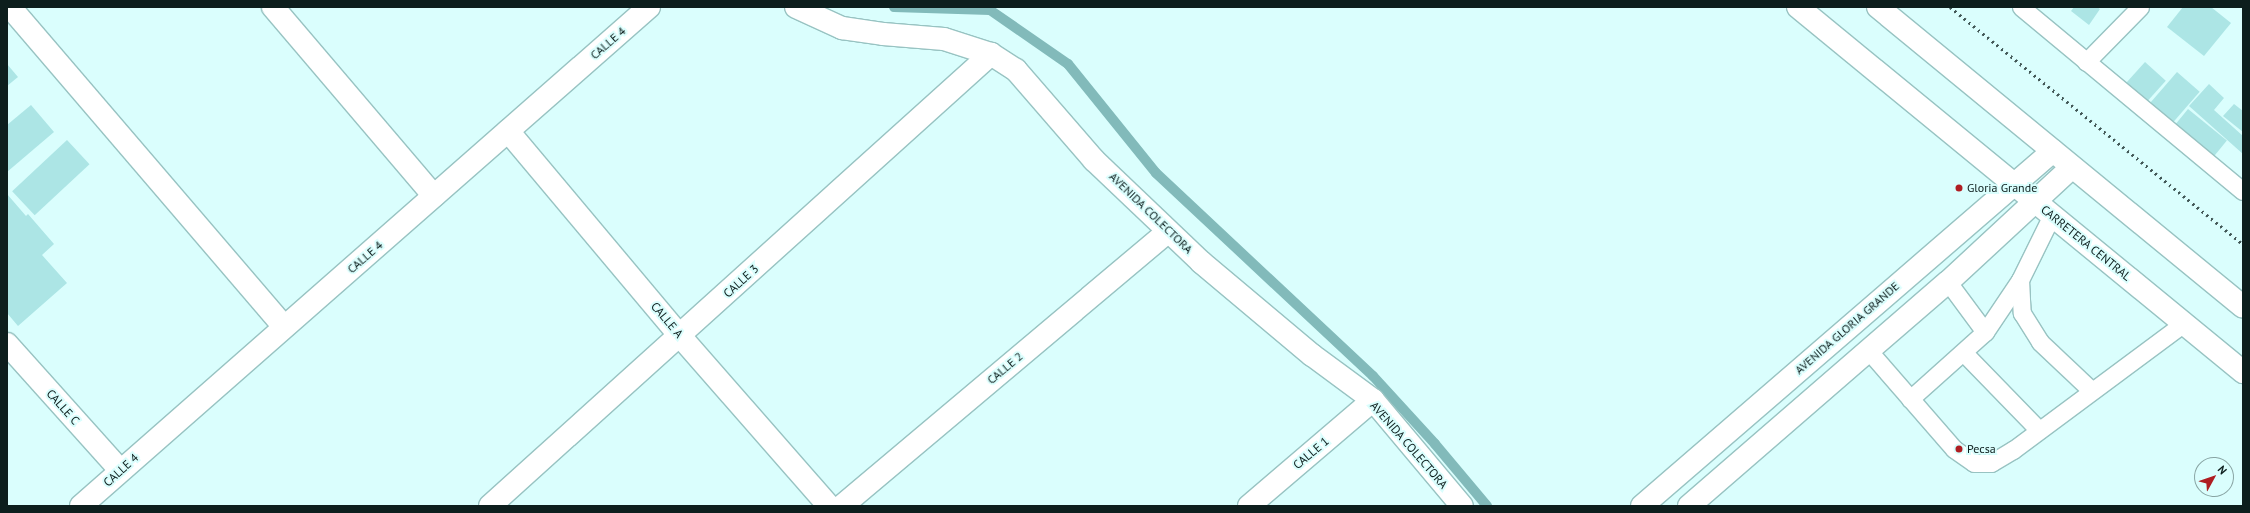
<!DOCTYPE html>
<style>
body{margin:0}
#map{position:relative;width:2250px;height:513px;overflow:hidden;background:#dafefd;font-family:"PT Sans",sans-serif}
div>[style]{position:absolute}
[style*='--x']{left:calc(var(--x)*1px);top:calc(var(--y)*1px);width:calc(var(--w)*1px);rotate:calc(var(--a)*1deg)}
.stream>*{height:10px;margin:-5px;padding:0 5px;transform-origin:5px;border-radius:5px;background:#82baba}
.building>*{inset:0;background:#ace5e5;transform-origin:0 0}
.roads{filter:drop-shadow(1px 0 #98c3c2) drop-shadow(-1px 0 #98c3c2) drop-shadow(0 1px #98c3c2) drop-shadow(0 -1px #98c3c2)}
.lane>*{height:17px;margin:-8.5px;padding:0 8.5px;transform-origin:8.5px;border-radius:8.5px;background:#fff}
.street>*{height:22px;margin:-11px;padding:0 11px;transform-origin:11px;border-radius:11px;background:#fff}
.secondary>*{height:22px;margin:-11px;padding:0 11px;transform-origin:11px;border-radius:11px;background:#fff}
.highway>*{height:22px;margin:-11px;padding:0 11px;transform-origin:11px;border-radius:11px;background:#fff}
.rail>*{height:3px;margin-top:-1.5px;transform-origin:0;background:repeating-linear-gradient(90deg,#425857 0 2px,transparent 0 6px)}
.dots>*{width:11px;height:11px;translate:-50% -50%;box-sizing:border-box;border:2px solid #dafefd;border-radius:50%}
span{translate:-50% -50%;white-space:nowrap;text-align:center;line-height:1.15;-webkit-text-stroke:4px #dafefd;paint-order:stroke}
.street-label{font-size:12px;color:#0d1e1d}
.poi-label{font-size:12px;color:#0d1e1d}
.left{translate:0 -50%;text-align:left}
.frame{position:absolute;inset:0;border:8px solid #0d1e1d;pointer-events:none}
.north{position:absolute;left:2194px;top:457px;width:40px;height:40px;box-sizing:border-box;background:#dafefd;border:1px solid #88a4a3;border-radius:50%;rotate:50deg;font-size:11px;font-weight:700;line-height:16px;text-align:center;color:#0d1e1d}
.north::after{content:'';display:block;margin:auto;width:14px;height:18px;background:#af1d22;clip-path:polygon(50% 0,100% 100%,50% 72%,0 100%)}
</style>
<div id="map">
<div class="stream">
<div style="--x:894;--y:7;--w:96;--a:1.8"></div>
<div style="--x:990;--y:10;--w:95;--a:34.7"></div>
<div style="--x:1068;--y:64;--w:140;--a:51.1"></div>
<div style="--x:1156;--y:173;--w:297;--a:43.1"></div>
<div style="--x:1373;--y:376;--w:92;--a:47.6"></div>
<div style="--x:1435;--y:444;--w:81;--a:50"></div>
</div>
<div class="building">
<div style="clip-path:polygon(2074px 7px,2097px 7px,2100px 9px,2089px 25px,2071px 11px)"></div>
<div style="clip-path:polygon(2183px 7px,2211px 7px,2231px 23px,2204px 56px,2167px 27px)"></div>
<div style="left:2145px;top:62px;width:28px;height:33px;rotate:42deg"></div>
<div style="clip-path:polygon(7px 64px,18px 77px,7px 86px)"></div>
<div style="left:2177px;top:72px;width:30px;height:44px;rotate:41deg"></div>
<div style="clip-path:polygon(2209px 84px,2224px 98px,2214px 110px,2243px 136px,2243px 154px,2189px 106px)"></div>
<div style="clip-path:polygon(2234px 104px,2243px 111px,2243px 132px,2223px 116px)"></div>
<div style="clip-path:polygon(31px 105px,54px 132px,7px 172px,7px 125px)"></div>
<div style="left:2188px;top:109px;width:50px;height:23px;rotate:39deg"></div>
<div style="left:67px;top:140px;width:33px;height:75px;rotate:47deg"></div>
<div style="clip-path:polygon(7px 194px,26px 216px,28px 214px,54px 244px,42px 255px,67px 283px,18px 326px,7px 313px)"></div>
</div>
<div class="roads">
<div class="lane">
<div style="--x:2021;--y:7;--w:288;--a:39.7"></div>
<div style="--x:2086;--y:62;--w:77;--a:-45.5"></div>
<div style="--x:2052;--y:215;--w:72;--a:116.2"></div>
<div style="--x:2020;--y:280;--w:33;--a:87"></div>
<div style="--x:2022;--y:313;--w:34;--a:58"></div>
<div style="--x:2040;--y:342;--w:71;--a:43.3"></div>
<div style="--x:1948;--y:282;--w:62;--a:53.5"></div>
<div style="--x:1868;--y:350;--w:131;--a:49"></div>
<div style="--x:1954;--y:449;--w:24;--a:35"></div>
<div style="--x:1974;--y:463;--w:17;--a:0"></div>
<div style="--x:1991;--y:463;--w:26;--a:-31"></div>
<div style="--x:2013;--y:450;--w:213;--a:-36.6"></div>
<div style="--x:1964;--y:353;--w:107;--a:45.8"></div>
<div style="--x:1910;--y:399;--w:101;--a:-41.8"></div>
<div style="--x:1985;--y:332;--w:63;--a:-56.1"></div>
</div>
<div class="street">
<div style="--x:10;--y:7;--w:421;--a:49.4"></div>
<div style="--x:273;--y:7;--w:248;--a:49.6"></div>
<div style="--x:796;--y:7;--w:51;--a:24.5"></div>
<div style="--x:842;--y:28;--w:41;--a:8.3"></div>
<div style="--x:883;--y:34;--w:61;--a:4.7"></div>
<div style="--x:944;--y:39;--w:49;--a:17.7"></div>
<div style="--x:991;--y:54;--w:30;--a:33"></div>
<div style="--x:1016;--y:70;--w:119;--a:49.1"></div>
<div style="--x:1094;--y:160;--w:148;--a:43.6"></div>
<div style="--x:1201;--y:262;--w:145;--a:40"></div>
<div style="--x:1312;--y:355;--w:76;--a:36.4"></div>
<div style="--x:1373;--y:400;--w:138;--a:50"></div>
<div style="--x:508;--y:131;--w:268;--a:50"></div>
<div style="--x:680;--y:336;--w:226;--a:48.8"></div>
<div style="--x:7;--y:344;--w:169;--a:48.1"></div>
<div style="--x:81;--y:506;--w:756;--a:-41.3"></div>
<div style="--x:490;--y:506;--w:675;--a:-42.06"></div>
<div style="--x:842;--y:506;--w:426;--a:-40.1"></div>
<div style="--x:1249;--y:506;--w:163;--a:-40.5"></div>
</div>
<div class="secondary">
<div style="--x:1642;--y:506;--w:543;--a:-40.82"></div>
<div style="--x:1689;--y:506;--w:342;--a:-40.9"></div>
<div style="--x:1948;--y:282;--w:169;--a:-42.8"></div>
</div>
<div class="highway">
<div style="--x:1798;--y:7;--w:576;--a:39.36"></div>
<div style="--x:1878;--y:7;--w:472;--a:39.4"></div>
</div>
</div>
<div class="rail">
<div style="--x:1950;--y:7;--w:377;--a:39"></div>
</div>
<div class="dots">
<div style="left:1959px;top:188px;background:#af1d22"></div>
<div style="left:1959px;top:449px;background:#af1d22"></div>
</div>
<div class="street-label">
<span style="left:608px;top:43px;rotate:-41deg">CALLE 4</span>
<span style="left:1151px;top:213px;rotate:44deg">AVENIDA COLECTORA</span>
<span style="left:2086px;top:243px;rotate:39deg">CARRETERA CENTRAL</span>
<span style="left:365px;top:257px;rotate:-41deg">CALLE 4</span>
<span style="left:741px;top:281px;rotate:-42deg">CALLE 3</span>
<span style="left:667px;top:320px;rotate:50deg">CALLE A</span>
<span style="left:1847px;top:328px;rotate:-41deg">AVENIDA GLORIA GRANDE</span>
<span style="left:1005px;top:368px;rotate:-40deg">CALLE 2</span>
<span style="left:63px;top:407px;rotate:48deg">CALLE C</span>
<span style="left:1409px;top:445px;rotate:49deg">AVENIDA COLECTORA</span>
<span style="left:1311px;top:453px;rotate:-40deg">CALLE 1</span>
<span style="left:121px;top:470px;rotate:-42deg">CALLE 4</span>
</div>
<div class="poi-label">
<span class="left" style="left:1967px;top:188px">Gloria Grande</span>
<span class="left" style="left:1967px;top:449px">Pecsa</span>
</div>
<div class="frame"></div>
<div class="north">N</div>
</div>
